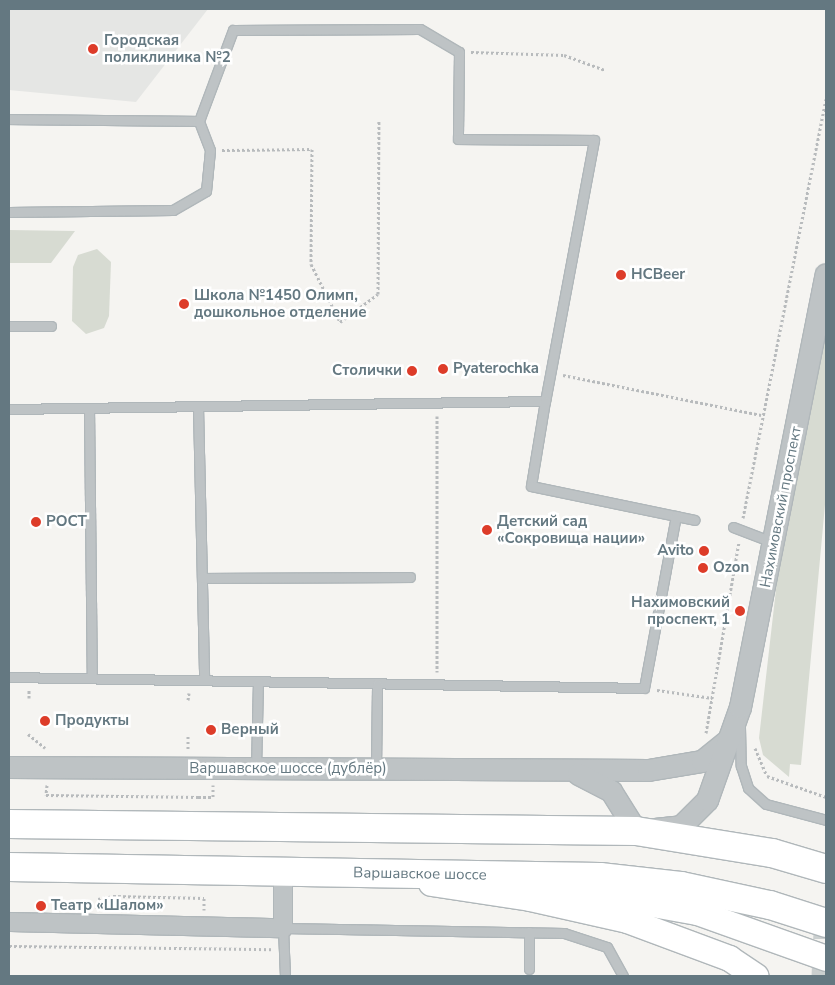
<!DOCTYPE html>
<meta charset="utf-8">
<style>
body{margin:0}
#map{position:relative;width:835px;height:985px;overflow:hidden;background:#f5f4f1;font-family:"Nunito Sans",sans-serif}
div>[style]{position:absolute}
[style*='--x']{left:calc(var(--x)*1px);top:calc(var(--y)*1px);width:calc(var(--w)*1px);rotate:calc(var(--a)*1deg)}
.built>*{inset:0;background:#e5e6e4}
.green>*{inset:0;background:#d7dbd2}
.secondary-tunnel>*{height:25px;margin-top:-12.5px;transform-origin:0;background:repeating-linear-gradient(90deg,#cacfcf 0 25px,transparent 0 37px)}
.path>*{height:3px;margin-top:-1.5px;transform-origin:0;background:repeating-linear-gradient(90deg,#b8bbbd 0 2.5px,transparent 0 5px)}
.roads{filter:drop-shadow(1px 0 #b0b7ba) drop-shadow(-1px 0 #b0b7ba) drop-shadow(0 1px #b0b7ba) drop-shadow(0 -1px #b0b7ba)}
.service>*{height:9px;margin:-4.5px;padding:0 4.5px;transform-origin:4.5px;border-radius:4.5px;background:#bec3c5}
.minor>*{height:18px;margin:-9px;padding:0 9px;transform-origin:9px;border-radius:9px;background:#bec3c5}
.tertiary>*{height:21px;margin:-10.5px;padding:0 10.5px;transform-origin:10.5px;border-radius:10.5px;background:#bec3c5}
.secondary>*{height:25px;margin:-12.5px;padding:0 12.5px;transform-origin:12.5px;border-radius:12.5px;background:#fff}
.primary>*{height:28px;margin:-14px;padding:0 14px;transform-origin:14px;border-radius:14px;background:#fff}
.dots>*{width:14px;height:14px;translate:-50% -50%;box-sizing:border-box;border:2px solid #fff;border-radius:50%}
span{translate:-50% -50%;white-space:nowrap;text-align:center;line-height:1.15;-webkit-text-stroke:5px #fff;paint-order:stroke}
.poi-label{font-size:15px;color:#647881;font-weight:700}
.left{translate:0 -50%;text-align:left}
.right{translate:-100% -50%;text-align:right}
.street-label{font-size:15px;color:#647881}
.frame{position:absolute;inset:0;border:10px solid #647881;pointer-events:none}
</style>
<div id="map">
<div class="built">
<div style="clip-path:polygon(9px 9px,208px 9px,136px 102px,9px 90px)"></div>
</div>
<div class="green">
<div style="clip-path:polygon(9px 230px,75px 231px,51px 263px,9px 263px)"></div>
<div style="clip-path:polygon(97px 249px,111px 262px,109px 316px,104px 328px,86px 334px,72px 321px,73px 267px,78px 255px)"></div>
<div style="clip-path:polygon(826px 327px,826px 494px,801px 765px,790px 764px,789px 777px,763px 755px,759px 738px,778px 572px)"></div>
</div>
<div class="secondary-tunnel">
<div style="--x:824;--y:976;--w:44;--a:-87.4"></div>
</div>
<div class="path">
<div style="--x:471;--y:52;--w:93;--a:1.8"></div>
<div style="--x:564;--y:55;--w:44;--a:20.1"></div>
<div style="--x:222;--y:150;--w:90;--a:-0.6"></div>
<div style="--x:312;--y:149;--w:115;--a:90.5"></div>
<div style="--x:311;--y:264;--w:65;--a:63.4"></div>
<div style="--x:340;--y:322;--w:47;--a:-36.4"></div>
<div style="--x:378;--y:294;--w:174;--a:-89.7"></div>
<div style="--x:563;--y:375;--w:202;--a:11.4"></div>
<div style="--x:437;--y:416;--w:256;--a:90"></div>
<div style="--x:743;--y:518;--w:427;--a:-78.8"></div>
<div style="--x:657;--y:690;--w:56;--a:8.3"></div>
<div style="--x:29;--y:698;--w:9;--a:-90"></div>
<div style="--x:188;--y:700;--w:7;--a:-82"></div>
<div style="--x:706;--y:733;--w:194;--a:-80.2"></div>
<div style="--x:28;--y:734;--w:22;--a:39"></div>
<div style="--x:755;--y:748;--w:30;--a:67"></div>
<div style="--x:767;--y:776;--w:63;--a:19.6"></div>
<div style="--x:188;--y:749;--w:13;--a:-90"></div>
<div style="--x:47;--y:785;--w:10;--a:96"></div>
<div style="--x:46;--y:795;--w:152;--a:0.8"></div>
<div style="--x:198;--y:797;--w:15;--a:0"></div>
<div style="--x:213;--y:797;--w:12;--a:-90"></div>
<div style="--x:97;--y:909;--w:10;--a:-84"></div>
<div style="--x:98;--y:899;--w:15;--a:-11"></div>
<div style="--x:113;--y:896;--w:91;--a:1.3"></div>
<div style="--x:204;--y:898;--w:12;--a:90"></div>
<div style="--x:9;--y:946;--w:264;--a:0.7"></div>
</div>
<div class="roads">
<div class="service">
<div style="--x:9;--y:119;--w:190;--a:0.6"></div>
<div style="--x:199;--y:121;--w:97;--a:-69.5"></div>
<div style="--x:233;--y:30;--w:187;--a:-0.3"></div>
<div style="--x:420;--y:29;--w:45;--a:30.5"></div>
<div style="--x:459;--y:52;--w:87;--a:90.7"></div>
<div style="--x:458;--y:139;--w:136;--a:0.4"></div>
<div style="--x:594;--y:140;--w:266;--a:100.6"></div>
<div style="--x:9;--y:212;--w:164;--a:-0.7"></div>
<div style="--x:173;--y:210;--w:38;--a:-30"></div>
<div style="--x:206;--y:191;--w:41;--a:-84.4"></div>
<div style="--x:210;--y:150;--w:31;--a:-111"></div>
<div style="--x:9;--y:326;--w:42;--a:0"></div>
<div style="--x:198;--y:407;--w:273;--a:88.7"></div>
<div style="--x:89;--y:408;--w:270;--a:89.4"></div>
<div style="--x:9;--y:409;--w:536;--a:-0.86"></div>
<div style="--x:545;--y:401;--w:86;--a:99.4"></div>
<div style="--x:531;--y:486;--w:167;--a:11.7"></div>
<div style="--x:733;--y:527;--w:42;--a:21"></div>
<div style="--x:202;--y:578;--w:208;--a:-0.3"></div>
<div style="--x:9;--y:677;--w:635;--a:0.99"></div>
<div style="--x:644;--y:688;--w:175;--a:-79.5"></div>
<div style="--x:740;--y:727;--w:39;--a:89"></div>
<div style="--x:741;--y:766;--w:23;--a:72"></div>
<div style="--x:748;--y:788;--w:24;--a:42"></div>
<div style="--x:766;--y:804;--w:62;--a:14.9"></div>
<div style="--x:256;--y:769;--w:88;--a:-88.7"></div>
<div style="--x:376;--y:769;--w:85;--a:-89.3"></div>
<div style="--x:529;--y:969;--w:37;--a:-90"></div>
<div style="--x:285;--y:976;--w:48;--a:-92.4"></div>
<div style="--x:283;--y:928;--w:281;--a:1"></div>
<div style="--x:564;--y:933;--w:45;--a:18"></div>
<div style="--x:607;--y:947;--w:33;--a:61"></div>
</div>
<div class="minor">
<div style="--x:9;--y:922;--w:274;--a:1.3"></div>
<div style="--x:283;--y:928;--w:56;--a:-90"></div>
</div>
<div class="tertiary">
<div style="--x:9;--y:767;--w:639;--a:0.27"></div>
<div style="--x:648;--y:770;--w:55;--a:-9.5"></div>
<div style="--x:702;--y:761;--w:35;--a:-39"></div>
<div style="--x:578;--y:774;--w:37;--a:27"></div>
<div style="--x:611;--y:791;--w:47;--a:58"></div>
<div style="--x:636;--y:831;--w:45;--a:-6.3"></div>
<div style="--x:681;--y:826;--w:37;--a:-45"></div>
<div style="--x:707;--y:800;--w:99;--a:-70.5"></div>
<div style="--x:740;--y:707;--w:441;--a:-78.8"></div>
</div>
<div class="secondary">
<div style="--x:431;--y:883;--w:100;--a:8.6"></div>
<div style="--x:530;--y:898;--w:99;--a:12.8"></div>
<div style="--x:627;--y:920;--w:109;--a:20.4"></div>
<div style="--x:729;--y:958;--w:32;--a:34"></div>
<div style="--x:548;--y:885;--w:151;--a:10.3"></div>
<div style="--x:697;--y:912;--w:137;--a:19.6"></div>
</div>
<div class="primary">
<div style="--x:9;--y:824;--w:627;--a:0.64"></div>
<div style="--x:636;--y:831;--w:138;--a:9.2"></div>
<div style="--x:772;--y:853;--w:56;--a:16.5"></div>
<div style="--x:9;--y:867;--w:591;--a:0.97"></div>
<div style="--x:600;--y:877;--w:81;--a:6.3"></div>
<div style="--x:681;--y:886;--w:91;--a:12.1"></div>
<div style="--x:770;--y:905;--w:59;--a:17.8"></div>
</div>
</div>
<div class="dots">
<div style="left:93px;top:49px;background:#dd3c29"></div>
<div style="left:621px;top:275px;background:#dd3c29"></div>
<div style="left:184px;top:304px;background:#dd3c29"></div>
<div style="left:443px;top:369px;background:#dd3c29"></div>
<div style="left:412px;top:371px;background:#dd3c29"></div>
<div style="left:36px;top:522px;background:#dd3c29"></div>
<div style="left:487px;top:530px;background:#dd3c29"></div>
<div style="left:704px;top:551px;background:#dd3c29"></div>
<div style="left:703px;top:568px;background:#dd3c29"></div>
<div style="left:740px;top:611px;background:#dd3c29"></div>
<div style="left:45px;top:721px;background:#dd3c29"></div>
<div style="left:211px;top:730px;background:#dd3c29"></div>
<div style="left:41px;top:906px;background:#dd3c29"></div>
</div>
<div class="poi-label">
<span class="left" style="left:104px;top:49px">Городская<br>поликлиника №2</span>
<span class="left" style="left:631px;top:275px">HCBeer</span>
<span class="left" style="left:194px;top:304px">Школа №1450 Олимп,<br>дошкольное отделение</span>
<span class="left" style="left:453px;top:369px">Pyaterochka</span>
<span class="right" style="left:402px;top:371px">Столички</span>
<span class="left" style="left:497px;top:530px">Детский сад<br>«Сокровища нации»</span>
<span class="left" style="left:46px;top:522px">РОСТ</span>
<span class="right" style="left:694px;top:551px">Avito</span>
<span class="left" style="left:713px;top:568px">Ozon</span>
<span class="right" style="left:730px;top:611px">Нахимовский<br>проспект, 1</span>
<span class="left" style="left:55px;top:721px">Продукты</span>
<span class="left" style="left:221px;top:730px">Верный</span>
<span class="left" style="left:51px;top:906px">Театр «Шалом»</span>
</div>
<div class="street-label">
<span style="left:781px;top:507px;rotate:-79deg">Нахимовский проспект</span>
<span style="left:288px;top:769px">Варшавское шоссе (дублёр)</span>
<span style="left:420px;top:874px;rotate:1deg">Варшавское шоссе</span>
</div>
<div class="frame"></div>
</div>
